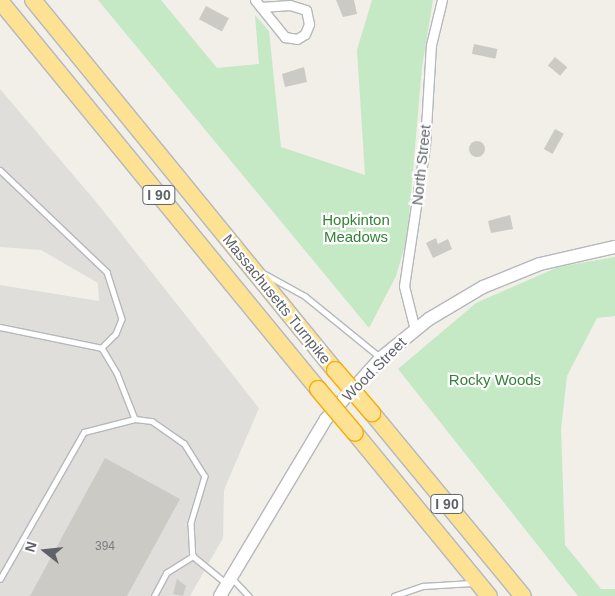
<!DOCTYPE html>
<style>
body{margin:0}
#map{position:relative;width:615px;height:596px;overflow:hidden;background:#f1efe8;font-family:Helvetica,sans-serif}
div>[style]{position:absolute}
[style*='--x']{left:calc(var(--x)*1px);top:calc(var(--y)*1px);width:calc(var(--w)*1px);rotate:calc(var(--a)*1deg)}
.industrial>*{inset:0;background:#e0deda}
.green>*{inset:0;background:#c5e8c5}
.building>*{inset:0;background:#cccac5;transform-origin:0 0}
.round{border-radius:50%}
.roads{filter:drop-shadow(1px 0 #b5b8bc) drop-shadow(-1px 0 #b5b8bc) drop-shadow(0 1px #b5b8bc) drop-shadow(0 -1px #b5b8bc)}
.service>*{height:4.5px;margin:-2.25px;padding:0 2.25px;transform-origin:2.25px;border-radius:2.25px;background:#fff}
.minor>*{height:9px;margin:-4.5px;padding:0 4.5px;transform-origin:4.5px;border-radius:4.5px;background:#fff}
.secondary>*{height:12px;margin:-6px;padding:0 6px;transform-origin:6px;border-radius:6px;background:#fff}
.motorway>*{height:16px;margin:-8px;padding:0 8px;transform-origin:8px;border-radius:8px;background:#fde293}
.bridges{filter:drop-shadow(1px 0 #f9ab00) drop-shadow(-1px 0 #f9ab00) drop-shadow(0 1px #f9ab00) drop-shadow(0 -1px #f9ab00)}
.motorway-bridge>*{height:16px;margin:-8px;padding:0 8px;transform-origin:8px;border-radius:8px;background:#fde293}
span{translate:-50% -50%;white-space:nowrap;text-align:center;line-height:1.15;-webkit-text-stroke:4.5px #fff;paint-order:stroke}
.number-label{font-size:12px;color:#7a7d7f}
.number-label span{-webkit-text-stroke-width:0}
.shield-label span{padding:1px 4px;background:#fff;border:1px solid;border-radius:4px;-webkit-text-stroke-width:0}
.shield-label{font-size:14px;color:#5f6368;font-weight:700}
.street-label{font-size:15px;color:#5f6368}
.park-label{font-size:15px;color:#348238}
.north{position:absolute;left:20px;top:526px;width:50px;height:50px;-webkit-text-stroke:4px #fff;paint-order:stroke;rotate:286deg;font-size:14px;font-weight:700;line-height:20px;text-align:center;color:#5f6368}
.north::after{content:'';display:block;margin:auto;width:18px;height:22px;background:#5f6368;clip-path:polygon(50% 0,100% 100%,50% 72%,0 100%)}
</style>
<div id="map">
<div class="industrial">
<div style="clip-path:polygon(0 89px,97px 203px,259px 408px,224px 490px,223px 538px,190px 596px,0 596px,0 285px,99px 301px,98px 283px,41px 250px,0 247px)"></div>
</div>
<div class="green">
<div style="clip-path:polygon(98px 0,161px 0,217px 68px,259px 64px,255px 15px,269px 31px,281px 147px,365px 175px,357px 50px,372px 0,433px 0,422px 67px,407px 239px,396px 276px,369px 328px)"></div>
<div style="clip-path:polygon(615px 257px,615px 316px,597px 318px,567px 376px,561px 429px,565px 545px,601px 589px,615px 589px,615px 596px,578px 596px,398px 369px,476px 303px,558px 267px)"></div>
</div>
<div class="building">
<div style="clip-path:polygon(336px 0,354px 0,357px 14px,343px 17px)"></div>
<div style="left:206px;top:6px;width:26px;height:15px;rotate:28deg"></div>
<div style="left:474px;top:44px;width:24px;height:10px;rotate:12deg"></div>
<div style="left:555px;top:57px;width:16px;height:11px;rotate:40deg"></div>
<div style="clip-path:polygon(304px 67px,307px 82px,285px 87px,282px 74px)"></div>
<div style="left:555px;top:129px;width:10px;height:23px;rotate:29deg"></div>
<div class="round" style="left:469px;top:141px;width:16px;height:16px"></div>
<div style="clip-path:polygon(510px 215px,513px 229px,491px 233px,488px 221px)"></div>
<div style="clip-path:polygon(436px 238px,438px 244px,448px 239px,452px 249px,433px 258px,426px 243px)"></div>
<div style="clip-path:polygon(105px 458px,180px 499px,127px 596px,30px 596px)"></div>
<div style="clip-path:polygon(177px 579px,186px 586px,183px 596px,173px 594px)"></div>
</div>
<div class="roads">
<div class="service">
<div style="--x:0;--y:170;--w:148;--a:43.6"></div>
<div style="--x:107;--y:272;--w:49;--a:72.3"></div>
<div style="--x:122;--y:319;--w:16;--a:112"></div>
<div style="--x:116;--y:334;--w:20;--a:135"></div>
<div style="--x:265;--y:274;--w:46;--a:28.8"></div>
<div style="--x:305;--y:296;--w:97;--a:39.1"></div>
<div style="--x:0;--y:327;--w:104;--a:11.6"></div>
<div style="--x:102;--y:348;--w:29;--a:59"></div>
<div style="--x:117;--y:373;--w:49;--a:68.6"></div>
<div style="--x:135;--y:419;--w:17;--a:7"></div>
<div style="--x:152;--y:421;--w:39;--a:35"></div>
<div style="--x:184;--y:443;--w:39;--a:58"></div>
<div style="--x:205;--y:476;--w:49;--a:106.6"></div>
<div style="--x:191;--y:523;--w:33;--a:87"></div>
<div style="--x:193;--y:556;--w:43;--a:39.3"></div>
<div style="--x:232;--y:578;--w:25;--a:47"></div>
<div style="--x:0;--y:579;--w:169;--a:-60.3"></div>
<div style="--x:84;--y:432;--w:53;--a:-14.3"></div>
<div style="--x:154;--y:596;--w:26;--a:-62"></div>
<div style="--x:166;--y:573;--w:32;--a:-32"></div>
<div style="--x:394;--y:596;--w:31;--a:-19"></div>
<div style="--x:423;--y:586;--w:49;--a:-3.5"></div>
</div>
<div class="minor">
<div style="--x:255;--y:0;--w:48;--a:51"></div>
<div style="--x:285;--y:37;--w:12;--a:9"></div>
<div style="--x:297;--y:39;--w:9;--a:-32"></div>
<div style="--x:305;--y:34;--w:11;--a:-68"></div>
<div style="--x:309;--y:24;--w:14;--a:-102"></div>
<div style="--x:306;--y:10;--w:17;--a:-163"></div>
<div style="--x:290;--y:5;--w:29;--a:176"></div>
<div style="--x:415;--y:330;--w:45;--a:-104"></div>
<div style="--x:404;--y:286;--w:143;--a:-81.5"></div>
<div style="--x:425;--y:145;--w:100;--a:-86.6"></div>
<div style="--x:431;--y:45;--w:46;--a:-76.3"></div>
</div>
<div class="secondary">
<div style="--x:220;--y:596;--w:206;--a:-59.1"></div>
<div style="--x:326;--y:419;--w:82;--a:-48"></div>
<div style="--x:381;--y:358;--w:62;--a:-39.1"></div>
<div style="--x:429;--y:319;--w:63;--a:-30.7"></div>
<div style="--x:483;--y:287;--w:61;--a:-22"></div>
<div style="--x:540;--y:264;--w:77;--a:-12.8"></div>
</div>
<div class="motorway">
<div style="--x:33;--y:0;--w:478;--a:50.8"></div>
<div style="--x:0;--y:1;--w:502;--a:50.66"></div>
<div style="--x:372;--y:413;--w:237;--a:50.5"></div>
<div style="--x:355;--y:433;--w:211;--a:50.6"></div>
</div>
</div>
<div class="bridges">
<div class="motorway-bridge">
<div style="--x:335;--y:370;--w:57;--a:49.3"></div>
<div style="--x:318;--y:389;--w:57;--a:49.9"></div>
</div>
</div>
<div class="number-label">
<span style="left:105px;top:547px">394</span>
</div>
<div class="shield-label">
<span style="left:159px;top:195px">I 90</span>
<span style="left:447px;top:504px">I 90</span>
</div>
<div class="street-label">
<span style="left:421px;top:165px;rotate:-84deg">North Street</span>
<span style="left:277px;top:299px;rotate:51deg">Massachusetts Turnpike</span>
<span style="left:374px;top:369px;rotate:-45deg">Wood Street</span>
</div>
<div class="park-label">
<span style="left:356px;top:228px">Hopkinton<br>Meadows</span>
<span style="left:495px;top:380px">Rocky Woods</span>
</div>
<div class="north">N</div>
</div>
